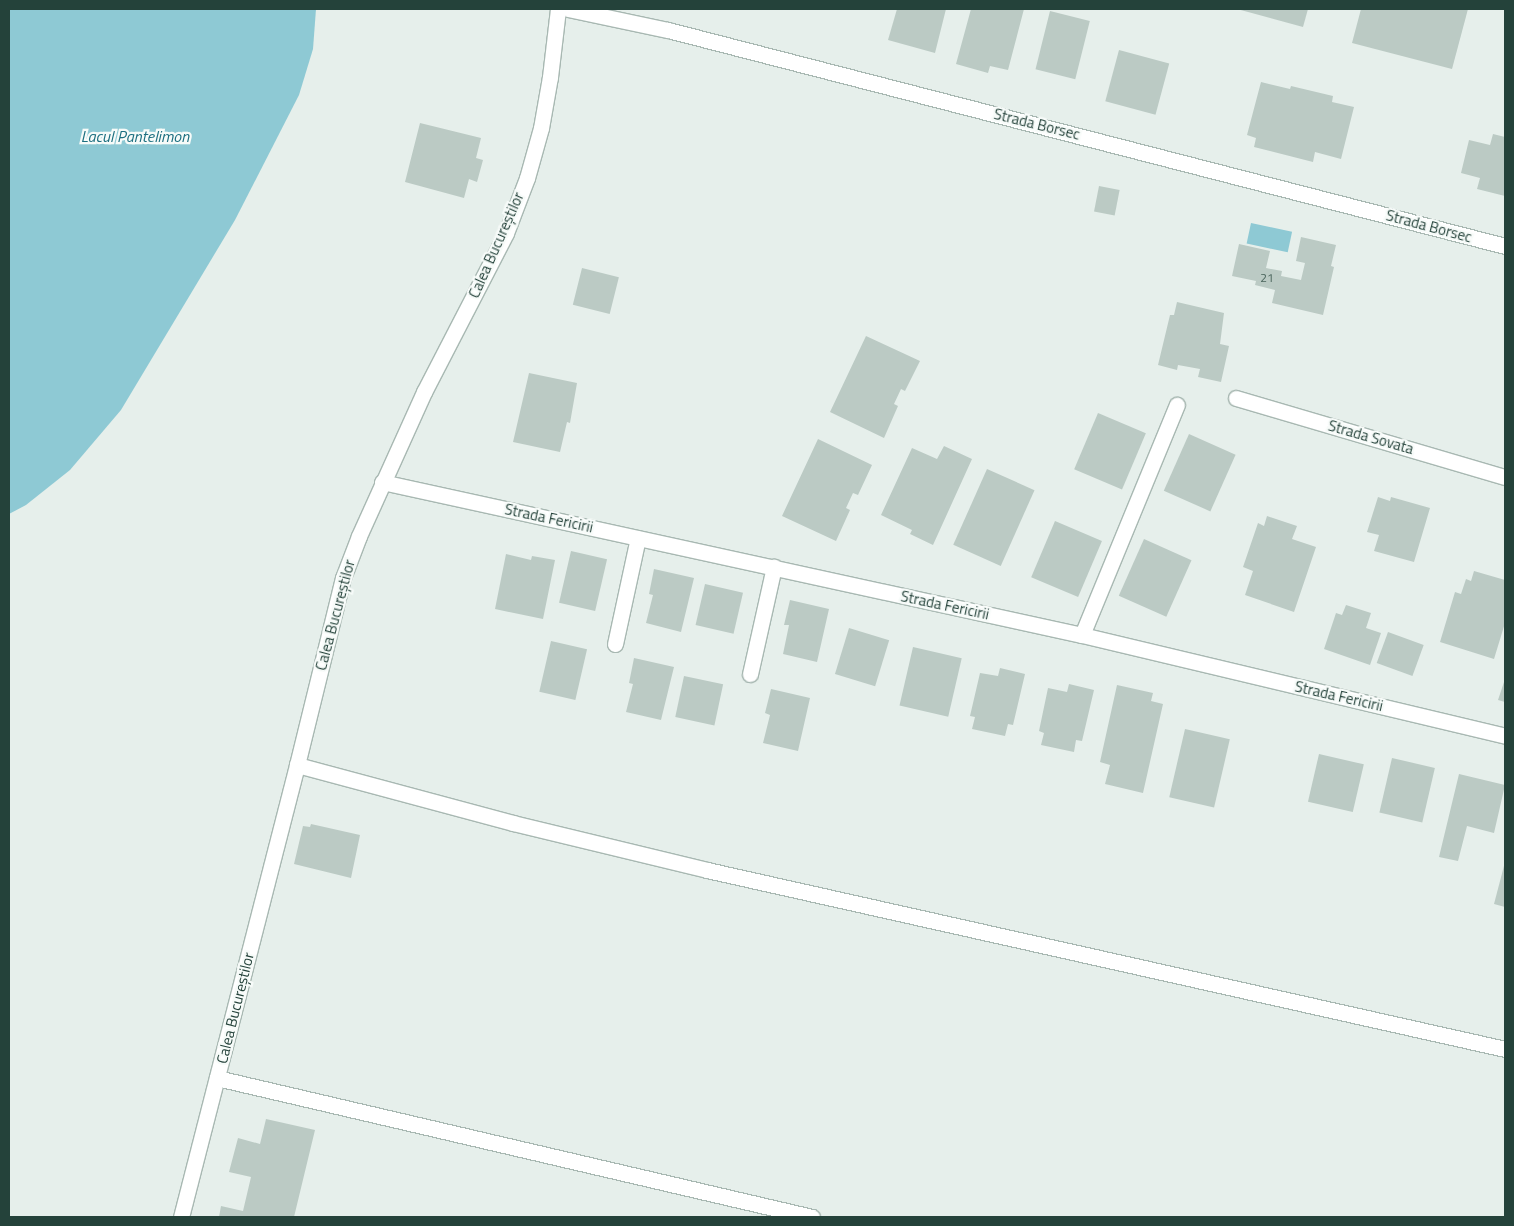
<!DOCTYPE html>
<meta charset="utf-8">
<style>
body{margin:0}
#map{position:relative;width:1514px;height:1226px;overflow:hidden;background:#e6efeb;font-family:"Titillium Web",sans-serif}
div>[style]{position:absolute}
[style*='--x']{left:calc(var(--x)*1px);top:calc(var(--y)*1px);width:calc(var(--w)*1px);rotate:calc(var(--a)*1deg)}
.water>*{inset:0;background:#8ec9d4;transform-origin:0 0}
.building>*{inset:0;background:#bbcac4;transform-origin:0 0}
.roads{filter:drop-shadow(1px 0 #a8b8b2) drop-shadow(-1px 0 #a8b8b2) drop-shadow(0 1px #a8b8b2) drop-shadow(0 -1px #a8b8b2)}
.minor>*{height:15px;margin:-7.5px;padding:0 7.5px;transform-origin:7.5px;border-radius:7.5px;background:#fff}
span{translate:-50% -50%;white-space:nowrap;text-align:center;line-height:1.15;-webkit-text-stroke:4.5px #f7fbf9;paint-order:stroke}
.number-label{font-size:12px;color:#4a645c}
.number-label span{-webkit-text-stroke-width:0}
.street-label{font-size:15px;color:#24423a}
.water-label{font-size:16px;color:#1c6f80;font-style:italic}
.frame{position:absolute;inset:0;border:10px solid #24423a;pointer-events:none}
</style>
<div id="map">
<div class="water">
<div style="clip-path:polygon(9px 9px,316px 9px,313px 49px,299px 95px,235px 220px,121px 410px,70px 470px,26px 505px,9px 514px)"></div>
<div style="left:1251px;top:223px;width:42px;height:21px;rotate:12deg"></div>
</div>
<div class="building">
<div style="clip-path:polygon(897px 9px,946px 9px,935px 53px,888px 40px)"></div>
<div style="clip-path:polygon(971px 9px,1024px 9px,1008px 70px,990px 66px,988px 73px,956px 64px)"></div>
<div style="clip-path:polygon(1237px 9px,1308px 9px,1303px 27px)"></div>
<div style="clip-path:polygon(1361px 9px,1468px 9px,1452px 69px,1352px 43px)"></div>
<div style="left:1050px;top:11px;width:41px;height:60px;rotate:14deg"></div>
<div style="left:1119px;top:50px;width:52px;height:53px;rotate:15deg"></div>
<div style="clip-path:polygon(1261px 82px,1290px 89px,1291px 86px,1333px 96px,1332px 102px,1354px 107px,1341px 159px,1315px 152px,1313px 162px,1254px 147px,1256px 138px,1247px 135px)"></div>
<div style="clip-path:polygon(420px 123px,481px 138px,476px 158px,483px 160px,477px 182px,469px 179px,464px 198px,405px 182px)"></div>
<div style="clip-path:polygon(1493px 134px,1505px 137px,1505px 196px,1477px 189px,1480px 178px,1461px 173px,1469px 140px,1490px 145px)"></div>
<div style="left:1099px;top:186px;width:21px;height:26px;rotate:11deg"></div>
<div style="clip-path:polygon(1301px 237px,1336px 245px,1331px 266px,1334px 267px,1323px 315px,1272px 303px,1275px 290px,1255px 285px,1256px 281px,1232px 276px,1239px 244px,1270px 251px,1266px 268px,1282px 271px,1281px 276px,1301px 280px,1305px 263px,1296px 261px)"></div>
<div style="left:582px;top:268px;width:38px;height:38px;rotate:14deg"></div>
<div style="clip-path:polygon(1177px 302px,1224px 313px,1220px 344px,1229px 346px,1221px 382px,1198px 377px,1200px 369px,1178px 365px,1177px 370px,1158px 365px,1170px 315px,1174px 315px)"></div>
<div style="clip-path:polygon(866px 336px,920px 361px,905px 391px,901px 389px,894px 404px,898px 406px,884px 438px,830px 412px)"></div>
<div style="clip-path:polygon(529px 373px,577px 383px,570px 423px,567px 422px,560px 452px,513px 442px)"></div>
<div style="left:1098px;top:413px;width:52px;height:61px;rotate:23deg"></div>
<div style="left:1189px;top:434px;width:51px;height:62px;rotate:24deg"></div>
<div style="clip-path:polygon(818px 439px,872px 465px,858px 495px,853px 493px,846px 508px,850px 510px,836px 541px,782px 516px)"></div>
<div style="clip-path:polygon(944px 446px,972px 459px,933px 545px,910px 534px,912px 530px,881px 515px,912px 448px,937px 459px)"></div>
<div style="left:987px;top:469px;width:52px;height:83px;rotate:24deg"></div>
<div style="clip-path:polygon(1378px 497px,1390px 501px,1391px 497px,1430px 508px,1414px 562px,1374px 551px,1379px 535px,1367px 532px)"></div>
<div style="clip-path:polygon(1267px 516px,1297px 526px,1292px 539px,1316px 547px,1294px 612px,1245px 595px,1253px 571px,1243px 567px,1258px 523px,1264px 526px)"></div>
<div style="left:1055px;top:521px;width:51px;height:61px;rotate:23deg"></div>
<div style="left:1144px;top:539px;width:52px;height:62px;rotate:24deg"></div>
<div style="left:571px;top:551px;width:37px;height:53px;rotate:13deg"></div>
<div style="clip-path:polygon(506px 554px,531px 560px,532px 556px,555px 560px,543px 619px,495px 609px)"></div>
<div style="clip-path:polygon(654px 569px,694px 578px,681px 632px,646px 623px,653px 595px,649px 594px)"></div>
<div style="clip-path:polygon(1474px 571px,1505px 580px,1505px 623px,1494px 659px,1440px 642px,1455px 592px,1461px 594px,1466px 579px,1471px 581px)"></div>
<div style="left:705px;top:584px;width:39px;height:42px;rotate:13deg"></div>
<div style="clip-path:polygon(790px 600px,829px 609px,817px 662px,783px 654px,789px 625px,784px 625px)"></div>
<div style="clip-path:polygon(1346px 605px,1371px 613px,1366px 628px,1381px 633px,1370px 665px,1324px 649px,1336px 613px,1342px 615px)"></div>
<div style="left:849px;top:628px;width:42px;height:48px;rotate:17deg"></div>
<div style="left:1388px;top:632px;width:38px;height:33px;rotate:20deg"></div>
<div style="left:551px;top:641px;width:37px;height:52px;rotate:13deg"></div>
<div style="left:913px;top:647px;width:50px;height:60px;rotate:13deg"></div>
<div style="clip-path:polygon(634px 658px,674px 667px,661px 720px,626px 712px,633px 684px,629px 683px)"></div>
<div style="clip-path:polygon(1000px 668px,1025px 674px,1013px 725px,1008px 724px,1005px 736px,972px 729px,975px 717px,970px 716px,980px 673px,998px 676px)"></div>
<div style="left:684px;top:676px;width:40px;height:42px;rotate:12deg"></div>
<div style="clip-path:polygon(1505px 679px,1505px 702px,1498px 700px)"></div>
<div style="clip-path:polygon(1069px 684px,1094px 690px,1082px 741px,1076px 740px,1074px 752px,1041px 745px,1044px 733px,1039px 731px,1048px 688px,1067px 692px)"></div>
<div style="clip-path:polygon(1117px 685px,1153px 693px,1151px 701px,1163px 704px,1143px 793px,1105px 784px,1110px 765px,1100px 762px)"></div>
<div style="clip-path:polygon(771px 689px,810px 698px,798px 751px,763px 743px,770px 715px,765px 713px)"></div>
<div style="left:1185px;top:729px;width:46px;height:70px;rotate:13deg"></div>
<div style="left:1319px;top:754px;width:46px;height:49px;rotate:13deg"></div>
<div style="left:1392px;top:758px;width:44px;height:56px;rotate:13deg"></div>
<div style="clip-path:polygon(1459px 774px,1505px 785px,1494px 833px,1467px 826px,1458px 861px,1439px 857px)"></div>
<div style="clip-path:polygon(311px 824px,360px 835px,351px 878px,294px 864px,303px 826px,310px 827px)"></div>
<div style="clip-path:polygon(1505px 862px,1505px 907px,1494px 904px)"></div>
<div style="clip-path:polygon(266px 1119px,315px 1130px,294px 1217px,219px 1217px,221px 1206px,243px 1211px,251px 1177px,229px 1172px,238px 1138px,260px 1144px)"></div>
</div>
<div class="roads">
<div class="minor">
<div style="--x:568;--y:9;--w:102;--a:11.9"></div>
<div style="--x:668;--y:30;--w:864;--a:14.47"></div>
<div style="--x:1236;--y:398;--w:280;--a:16.4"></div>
<div style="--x:382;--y:482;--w:717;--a:12.33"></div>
<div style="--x:1082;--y:635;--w:435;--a:13.4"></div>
<div style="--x:1082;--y:635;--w:249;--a:-67.6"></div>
<div style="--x:615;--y:644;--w:108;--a:-77.8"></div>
<div style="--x:750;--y:674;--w:110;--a:-77.4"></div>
<div style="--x:297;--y:765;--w:224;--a:15"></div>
<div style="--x:513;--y:823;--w:200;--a:13.6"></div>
<div style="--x:707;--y:870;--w:818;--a:12.64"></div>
<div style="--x:217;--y:1078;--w:611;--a:13.15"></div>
<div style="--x:181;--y:1217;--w:467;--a:-75.6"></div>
<div style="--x:297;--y:765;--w:193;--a:-76.2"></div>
<div style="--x:343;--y:578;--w:45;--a:-69.1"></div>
<div style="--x:359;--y:536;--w:158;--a:-65.7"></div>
<div style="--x:424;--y:392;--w:179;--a:-62.7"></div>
<div style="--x:506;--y:233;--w:59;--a:-69.1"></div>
<div style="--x:527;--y:178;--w:52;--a:-74.4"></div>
<div style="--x:541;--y:128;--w:52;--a:-80"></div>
<div style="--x:550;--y:77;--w:68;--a:-83.3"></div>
</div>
</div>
<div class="number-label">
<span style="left:1267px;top:278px">21</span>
</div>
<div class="street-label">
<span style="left:1037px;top:124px;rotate:14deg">Strada Borsec</span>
<span style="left:1429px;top:226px;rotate:15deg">Strada Borsec</span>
<span style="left:496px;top:245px;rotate:-66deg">Calea Bucureștilor</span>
<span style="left:1371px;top:437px;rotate:16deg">Strada Sovata</span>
<span style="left:549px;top:518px;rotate:12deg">Strada Fericirii</span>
<span style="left:945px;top:605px;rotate:12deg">Strada Fericirii</span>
<span style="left:335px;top:615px;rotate:-75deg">Calea Bucureștilor</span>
<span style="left:1339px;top:696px;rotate:13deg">Strada Fericirii</span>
<span style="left:235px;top:1008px;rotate:-76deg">Calea Bucureștilor</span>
</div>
<div class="water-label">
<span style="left:135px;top:136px">Lacul Pantelimon</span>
</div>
<div class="frame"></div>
</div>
